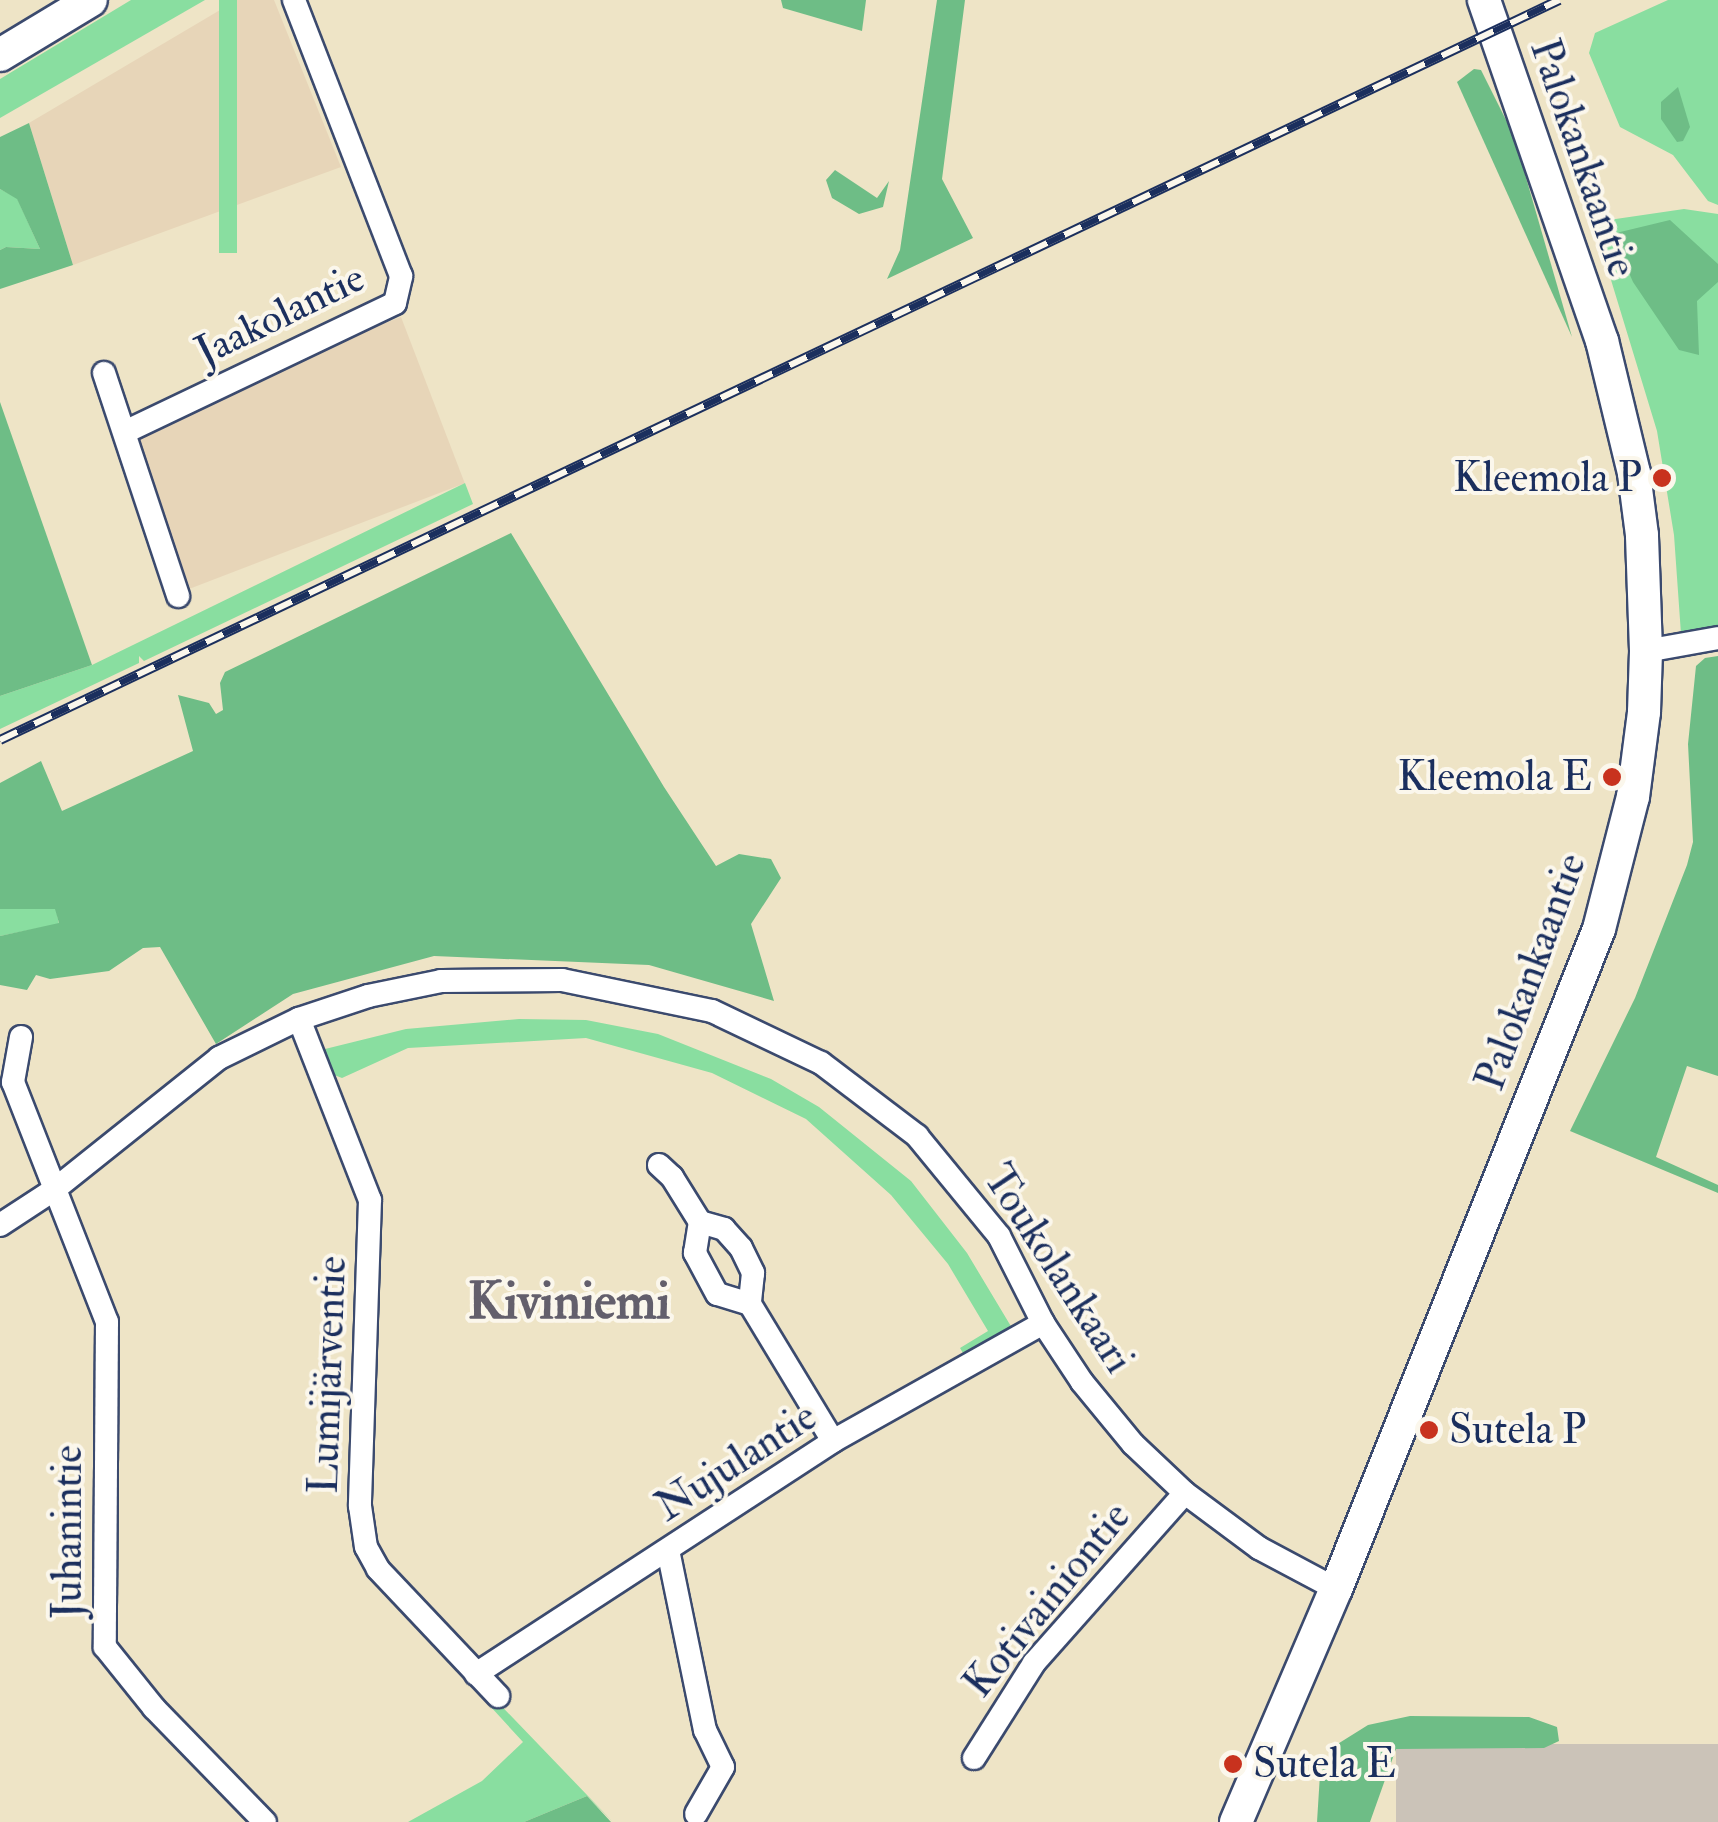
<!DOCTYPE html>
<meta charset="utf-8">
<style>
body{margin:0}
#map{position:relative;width:1718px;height:1822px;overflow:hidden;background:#eee4c6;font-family:"IM FELL Double Pica",serif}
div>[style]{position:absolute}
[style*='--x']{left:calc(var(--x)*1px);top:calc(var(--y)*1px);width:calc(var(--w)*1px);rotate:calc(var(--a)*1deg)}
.built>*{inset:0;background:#e7d5b8;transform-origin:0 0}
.industrial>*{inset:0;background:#cbc3b8;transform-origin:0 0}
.green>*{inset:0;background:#89dea0;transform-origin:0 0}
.forest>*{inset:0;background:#6ebd86}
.roads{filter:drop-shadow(2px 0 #3b4a6e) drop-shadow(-2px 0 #3b4a6e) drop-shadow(0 2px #3b4a6e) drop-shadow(0 -2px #3b4a6e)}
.minor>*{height:22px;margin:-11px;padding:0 11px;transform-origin:11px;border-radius:11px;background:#fff}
.secondary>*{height:32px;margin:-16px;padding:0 16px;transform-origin:16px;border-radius:16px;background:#fff}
.rail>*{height:10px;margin-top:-5px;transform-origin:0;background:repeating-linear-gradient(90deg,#fbf7ec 0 19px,#1b2f5e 0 38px);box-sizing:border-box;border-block:2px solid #1b2f5e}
.dots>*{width:28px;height:28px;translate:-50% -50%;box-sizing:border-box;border:5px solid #fbf7ec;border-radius:50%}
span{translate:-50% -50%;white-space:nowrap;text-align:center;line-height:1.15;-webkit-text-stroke:8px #fbf7ec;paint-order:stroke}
.street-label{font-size:42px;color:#1b2f5e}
.poi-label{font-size:42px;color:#1b2f5e}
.right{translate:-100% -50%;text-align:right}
.left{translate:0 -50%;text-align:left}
.district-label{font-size:52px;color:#635f6c;font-weight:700}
</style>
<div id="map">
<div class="built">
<div style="clip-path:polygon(237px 0,274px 0,341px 167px,73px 265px,29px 123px)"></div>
<div style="left:401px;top:317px;width:178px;height:294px;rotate:69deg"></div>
</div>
<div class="industrial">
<div style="left:1718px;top:1744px;width:78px;height:322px;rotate:90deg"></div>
</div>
<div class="green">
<div style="clip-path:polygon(131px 0,205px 0,0 118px,0 79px)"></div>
<div style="left:219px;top:0;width:18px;height:253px"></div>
<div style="clip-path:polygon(1668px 0,1718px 0,1718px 205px,1708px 201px,1673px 155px,1620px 127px,1589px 53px,1595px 33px)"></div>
<div style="clip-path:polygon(0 189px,17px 198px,40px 249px,6px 247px,0 250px)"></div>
<div style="clip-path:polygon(1684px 209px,1718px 214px,1718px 630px,1681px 634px,1674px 535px,1657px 431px,1597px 234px,1602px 221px)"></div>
<div style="clip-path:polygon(465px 483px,473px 504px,144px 661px,139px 656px,139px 663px,0 729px,0 696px,92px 665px)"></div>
<div style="clip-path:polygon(0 909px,56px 909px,59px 924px,0 936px)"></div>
<div style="clip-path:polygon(519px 1019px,586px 1020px,658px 1034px,771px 1079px,819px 1107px,911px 1181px,967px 1253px,1012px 1328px,963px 1353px,960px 1348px,988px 1331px,948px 1264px,891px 1195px,806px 1119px,712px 1073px,586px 1038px,408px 1048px,342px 1078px,329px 1073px,321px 1050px,406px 1029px)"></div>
<div style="clip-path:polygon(488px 1692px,613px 1822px,587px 1796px,524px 1822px,408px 1822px,482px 1781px,523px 1742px,479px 1694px)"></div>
</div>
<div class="forest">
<div style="clip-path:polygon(781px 0,866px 0,862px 31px,783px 8px)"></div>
<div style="clip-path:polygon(937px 0,965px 0,942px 179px,973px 238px,887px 279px,900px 250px)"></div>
<div style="clip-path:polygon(1474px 69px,1481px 70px,1514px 136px,1572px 337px,1457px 82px)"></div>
<div style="clip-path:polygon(1678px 87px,1690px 127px,1683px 141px,1677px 142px,1661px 119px,1661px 102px)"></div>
<div style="clip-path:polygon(29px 123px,73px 265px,0 289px,0 250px,6px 247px,40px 249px,17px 199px,0 189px,0 137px)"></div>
<div style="clip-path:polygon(835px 170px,877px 198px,889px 181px,883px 207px,859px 214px,832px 198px,826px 180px)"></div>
<div style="clip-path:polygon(1670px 220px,1718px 264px,1718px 282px,1697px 301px,1699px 355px,1679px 350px,1633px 282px,1612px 234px)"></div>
<div style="clip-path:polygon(0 402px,92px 665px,0 696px)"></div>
<div style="clip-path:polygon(511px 533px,664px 787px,716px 866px,739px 854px,771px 859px,781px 878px,751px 924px,774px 1001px,649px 965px,434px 956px,293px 994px,216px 1044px,160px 947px,143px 948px,109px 971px,50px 979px,36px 975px,27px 990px,0 985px,0 936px,59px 923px,55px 909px,0 909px,0 783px,41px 761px,62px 811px,193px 751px,178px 695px,209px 703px,216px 714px,223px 710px,220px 683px,225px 672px)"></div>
<div style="clip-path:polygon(1718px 656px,1718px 1076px,1687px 1066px,1656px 1157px,1718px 1185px,1718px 1193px,1570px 1131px,1635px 998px,1687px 865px,1693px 842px,1688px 744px,1696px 666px,1705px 658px)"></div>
<div style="clip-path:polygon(1410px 1716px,1529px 1717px,1557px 1727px,1559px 1741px,1544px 1748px,1396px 1749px,1370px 1822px,1317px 1822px,1320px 1774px,1336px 1745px,1368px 1725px)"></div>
<div style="clip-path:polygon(587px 1796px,611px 1822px,524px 1822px)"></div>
</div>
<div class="roads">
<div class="minor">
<div style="--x:104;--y:373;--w:235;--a:71.6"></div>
<div style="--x:125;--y:432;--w:299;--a:-25.5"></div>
<div style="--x:395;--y:303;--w:28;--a:-77"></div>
<div style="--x:401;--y:276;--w:296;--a:-111.2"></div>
<div style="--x:1646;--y:651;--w:73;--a:-10.2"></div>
<div style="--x:299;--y:1019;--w:194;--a:68.6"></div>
<div style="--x:370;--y:1200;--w:306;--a:91.9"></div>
<div style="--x:360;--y:1506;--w:41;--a:81.7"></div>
<div style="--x:366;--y:1547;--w:25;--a:61"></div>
<div style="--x:378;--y:1569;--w:175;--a:46.6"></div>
<div style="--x:21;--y:1037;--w:46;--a:100.1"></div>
<div style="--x:13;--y:1082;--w:258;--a:68.6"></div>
<div style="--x:107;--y:1322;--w:325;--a:90.4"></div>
<div style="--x:105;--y:1647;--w:78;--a:51.2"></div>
<div style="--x:154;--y:1708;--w:159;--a:45.8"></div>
<div style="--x:659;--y:1165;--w:18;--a:43"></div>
<div style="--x:672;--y:1177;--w:53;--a:58.1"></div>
<div style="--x:0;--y:1225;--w:66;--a:-33.2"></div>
<div style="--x:55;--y:1189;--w:210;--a:-38.6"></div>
<div style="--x:219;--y:1058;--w:89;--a:-26"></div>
<div style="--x:299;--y:1019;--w:73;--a:-18.4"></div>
<div style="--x:368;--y:996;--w:75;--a:-11.6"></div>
<div style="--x:441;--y:981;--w:121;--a:-0.5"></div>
<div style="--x:562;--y:980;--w:153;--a:11.7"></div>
<div style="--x:712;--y:1011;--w:121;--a:25.5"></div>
<div style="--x:821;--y:1063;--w:121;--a:37.2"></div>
<div style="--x:917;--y:1136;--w:129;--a:50.6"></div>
<div style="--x:999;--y:1236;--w:97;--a:63.2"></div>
<div style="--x:1043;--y:1323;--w:71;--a:56.5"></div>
<div style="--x:1082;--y:1382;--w:80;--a:50.6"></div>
<div style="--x:1133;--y:1444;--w:71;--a:43.3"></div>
<div style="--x:1185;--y:1493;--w:92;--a:36.6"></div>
<div style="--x:1259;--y:1548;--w:87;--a:28"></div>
<div style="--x:750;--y:1304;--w:34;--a:-163"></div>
<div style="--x:717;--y:1294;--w:47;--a:-118.2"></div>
<div style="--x:695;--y:1253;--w:31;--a:-81"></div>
<div style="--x:700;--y:1222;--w:25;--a:16"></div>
<div style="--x:724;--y:1229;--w:25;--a:48"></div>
<div style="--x:741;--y:1248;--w:28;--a:64"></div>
<div style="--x:753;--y:1273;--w:31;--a:96"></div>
<div style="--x:750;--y:1304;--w:160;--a:58.8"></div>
<div style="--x:668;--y:1550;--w:184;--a:78.4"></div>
<div style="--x:705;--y:1730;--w:41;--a:64.1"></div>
<div style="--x:723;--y:1767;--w:54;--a:119.9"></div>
<div style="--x:476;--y:1674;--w:426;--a:-33.1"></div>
<div style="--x:833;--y:1441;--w:241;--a:-29.3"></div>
<div style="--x:974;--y:1758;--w:112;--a:-57.7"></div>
<div style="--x:1034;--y:1663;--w:227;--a:-48.4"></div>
</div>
<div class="secondary">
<div style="--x:0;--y:55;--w:106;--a:-31.1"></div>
<div style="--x:1236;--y:1822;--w:254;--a:-66.8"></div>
<div style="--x:1336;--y:1589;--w:710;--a:-68.27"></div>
<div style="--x:1599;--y:929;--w:136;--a:-75.6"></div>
<div style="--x:1633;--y:797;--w:86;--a:-82.6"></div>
<div style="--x:1644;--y:712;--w:61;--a:-88.1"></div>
<div style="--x:1646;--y:651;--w:116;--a:-92"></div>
<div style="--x:1642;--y:535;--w:63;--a:-97.4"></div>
<div style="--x:1634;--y:473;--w:136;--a:-103.6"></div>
<div style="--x:1602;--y:341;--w:361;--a:-109.1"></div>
</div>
</div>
<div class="rail">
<div style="--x:0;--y:740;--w:1726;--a:-25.39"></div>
</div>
<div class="dots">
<div style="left:1662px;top:478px;background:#c8321e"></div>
<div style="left:1612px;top:777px;background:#c8321e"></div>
<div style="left:1429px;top:1430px;background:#c8321e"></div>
<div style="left:1233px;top:1764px;background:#c8321e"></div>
</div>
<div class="street-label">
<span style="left:1583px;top:158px;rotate:71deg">Palokankaantie</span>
<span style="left:280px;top:315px;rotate:-26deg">Jaakolantie</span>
<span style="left:1531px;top:972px;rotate:-70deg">Palokankaantie</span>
<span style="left:1058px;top:1269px;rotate:57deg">Toukolankaari</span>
<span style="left:328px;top:1375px;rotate:-88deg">Lumijärventie</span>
<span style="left:736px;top:1462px;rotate:-33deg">Nujulantie</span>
<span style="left:68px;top:1532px;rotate:-90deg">Juhanintie</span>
<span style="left:1047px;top:1600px;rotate:-51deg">Kotivainiontie</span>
</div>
<div class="poi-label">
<span class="right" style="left:1642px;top:478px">Kleemola P</span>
<span class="right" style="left:1592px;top:777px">Kleemola E</span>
<span class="left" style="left:1449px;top:1430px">Sutela P</span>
<span class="left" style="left:1253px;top:1764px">Sutela E</span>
</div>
<div class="district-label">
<span style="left:569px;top:1302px">Kiviniemi</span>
</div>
</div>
